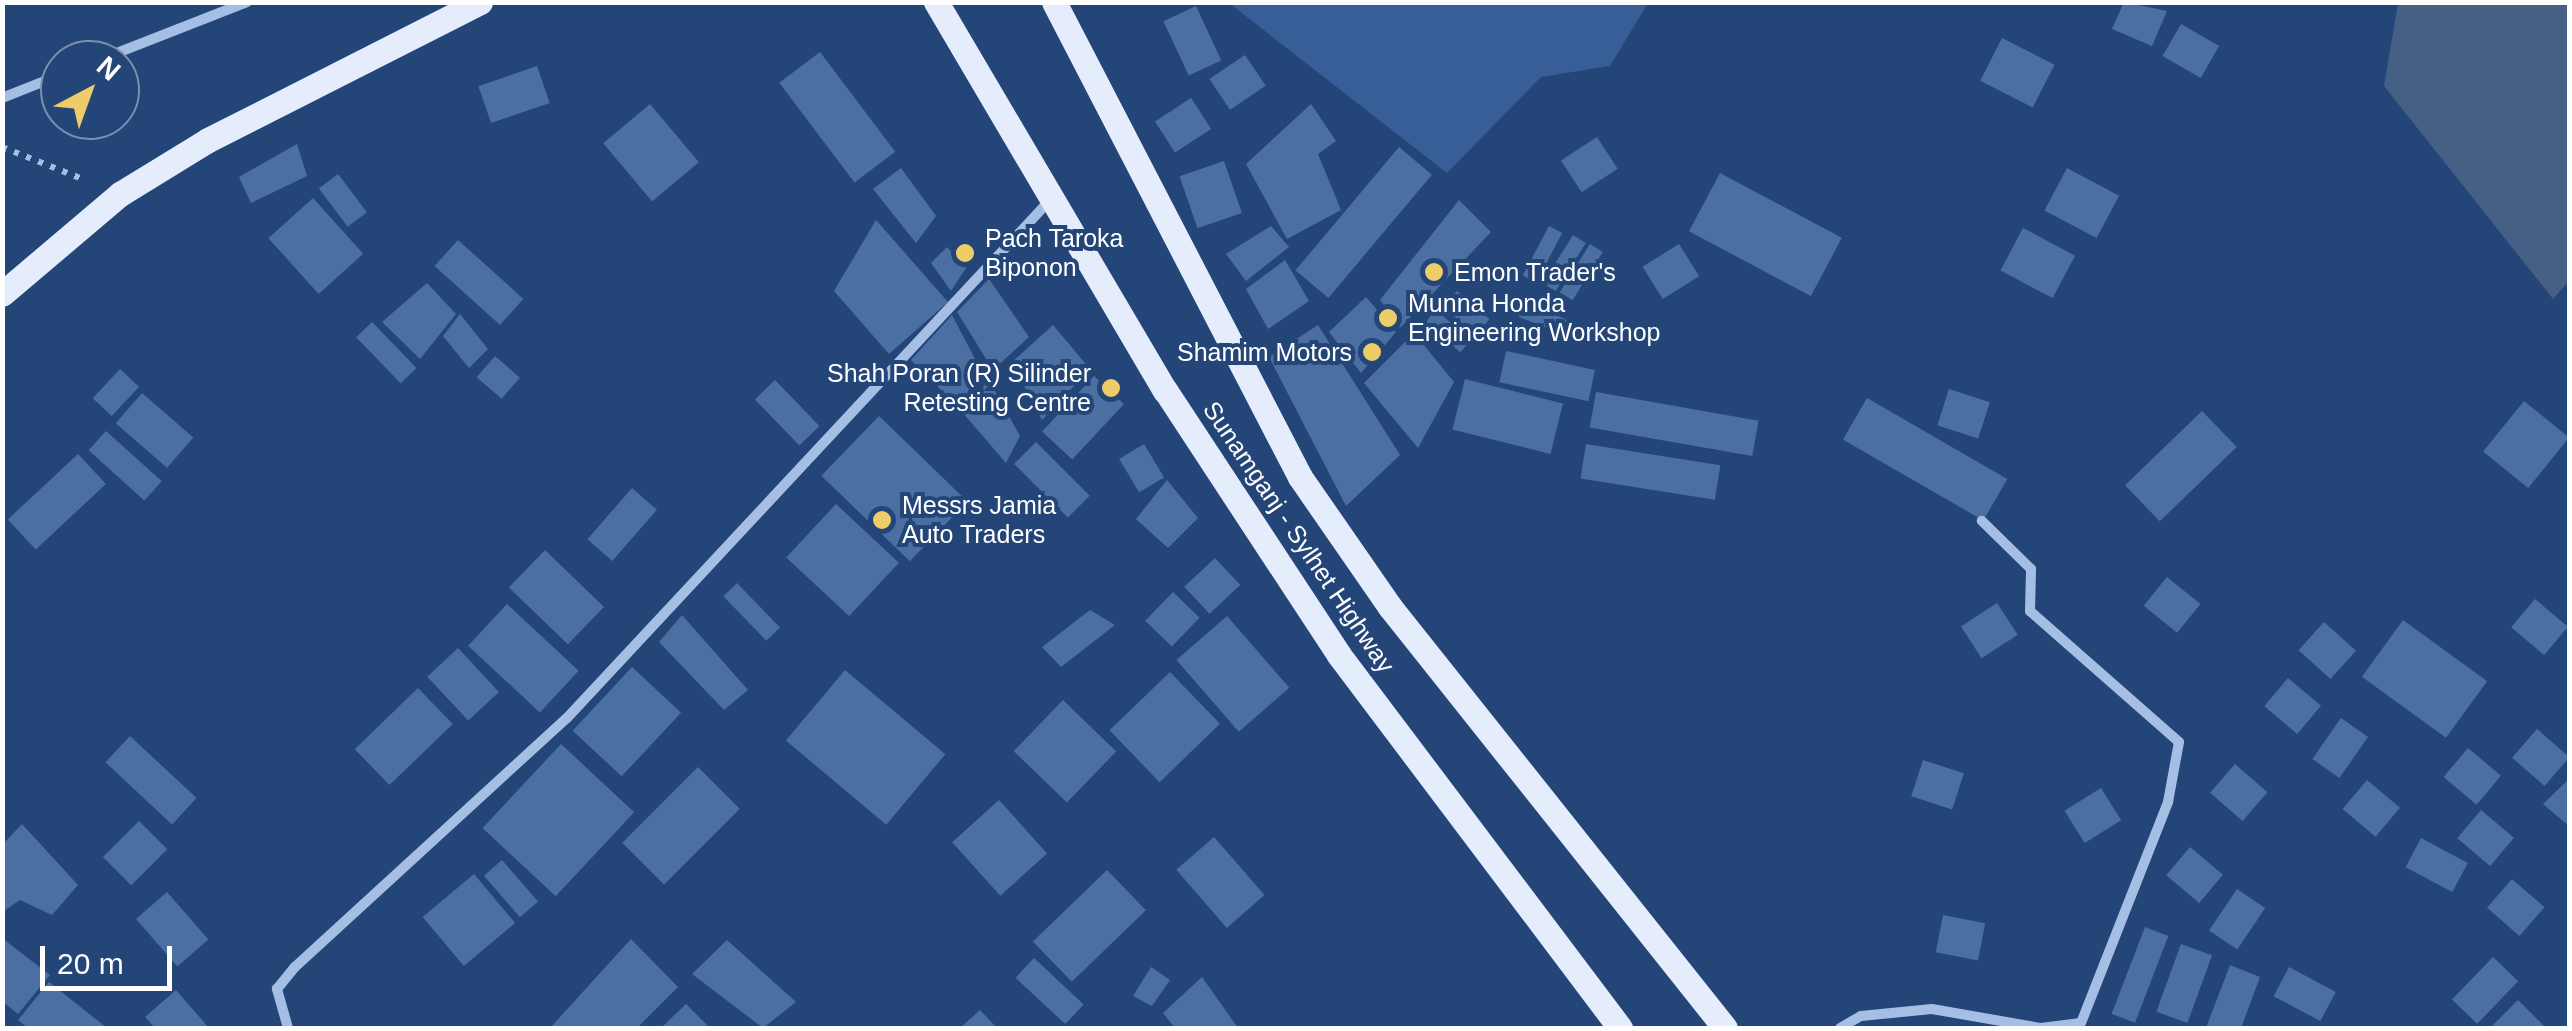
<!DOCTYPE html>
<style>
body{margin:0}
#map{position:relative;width:2572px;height:1031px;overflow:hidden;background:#244578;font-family:Arial,sans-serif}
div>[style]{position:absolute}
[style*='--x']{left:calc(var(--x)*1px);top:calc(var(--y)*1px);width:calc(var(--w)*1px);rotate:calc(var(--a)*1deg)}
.green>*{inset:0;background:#375e96}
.water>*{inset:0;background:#465f84}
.building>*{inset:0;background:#4c6fa2;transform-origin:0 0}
.path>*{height:6px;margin-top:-3px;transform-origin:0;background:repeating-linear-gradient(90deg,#a5bfe4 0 5px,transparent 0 13px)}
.street>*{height:10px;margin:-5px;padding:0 5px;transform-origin:5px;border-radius:5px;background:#a5bfe4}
.primary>*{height:25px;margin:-12.5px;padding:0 12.5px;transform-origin:12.5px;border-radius:12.5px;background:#e5edfc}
.dots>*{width:28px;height:28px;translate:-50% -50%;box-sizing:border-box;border:5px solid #244578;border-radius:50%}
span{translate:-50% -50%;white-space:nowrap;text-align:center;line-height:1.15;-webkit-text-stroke:8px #244578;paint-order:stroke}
.poi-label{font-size:25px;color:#fff}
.left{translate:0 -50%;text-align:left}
.right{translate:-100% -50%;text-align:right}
.street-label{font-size:25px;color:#fff}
.frame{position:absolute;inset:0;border:5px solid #fff;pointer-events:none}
.north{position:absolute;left:40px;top:40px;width:100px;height:100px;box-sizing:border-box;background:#244578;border:2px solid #7c8fae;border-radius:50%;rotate:41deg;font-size:28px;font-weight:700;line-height:40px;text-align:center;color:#fff}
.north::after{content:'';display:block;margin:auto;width:35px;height:45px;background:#eecd69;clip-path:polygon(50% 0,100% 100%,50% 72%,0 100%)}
.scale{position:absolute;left:40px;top:946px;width:132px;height:45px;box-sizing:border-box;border:5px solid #fff;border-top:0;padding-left:12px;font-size:30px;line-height:35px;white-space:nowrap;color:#fff;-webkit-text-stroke:8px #244578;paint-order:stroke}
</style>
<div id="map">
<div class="green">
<div style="clip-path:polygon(1229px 3px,1648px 3px,1610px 66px,1541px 77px,1447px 173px)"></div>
</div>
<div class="water">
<div style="clip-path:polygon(2398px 3px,2569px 3px,2569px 281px,2553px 299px,2384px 86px)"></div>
</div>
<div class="building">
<div style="clip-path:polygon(2124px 2px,2167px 11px,2152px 46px,2112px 29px)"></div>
<div style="left:1196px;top:6px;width:60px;height:36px;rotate:65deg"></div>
<div style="left:2181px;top:24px;width:44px;height:37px;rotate:30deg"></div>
<div style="left:2002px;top:38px;width:59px;height:48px;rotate:27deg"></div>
<div style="left:820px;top:52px;width:125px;height:51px;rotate:53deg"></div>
<div style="left:1245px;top:55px;width:37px;height:43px;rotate:56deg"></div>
<div style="left:537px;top:66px;width:39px;height:62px;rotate:71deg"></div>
<div style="left:1191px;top:98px;width:37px;height:43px;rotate:57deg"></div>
<div style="left:650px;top:104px;width:76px;height:61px;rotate:50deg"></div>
<div style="clip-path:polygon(1311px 104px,1336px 141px,1318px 154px,1341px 210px,1287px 239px,1246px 164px)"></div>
<div style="left:1597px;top:137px;width:38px;height:43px;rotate:57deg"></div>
<div style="clip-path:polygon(297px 144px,307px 176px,251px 203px,239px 177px)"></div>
<div style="left:1399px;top:147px;width:43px;height:161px;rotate:40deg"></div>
<div style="left:1224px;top:161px;width:55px;height:47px;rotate:71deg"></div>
<div style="clip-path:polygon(901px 168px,936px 216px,916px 243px,873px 189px)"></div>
<div style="left:2067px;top:168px;width:59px;height:48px;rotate:28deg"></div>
<div style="left:1720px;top:173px;width:138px;height:66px;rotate:28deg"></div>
<div style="left:338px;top:174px;width:48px;height:24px;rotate:53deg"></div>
<div style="left:313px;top:198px;width:75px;height:60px;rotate:48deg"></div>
<div style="clip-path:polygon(1459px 200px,1491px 232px,1400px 328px,1380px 300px)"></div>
<div style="clip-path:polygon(876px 220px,948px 302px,889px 354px,834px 291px)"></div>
<div style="clip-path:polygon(1271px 226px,1289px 247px,1246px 281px,1226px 254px)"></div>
<div style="left:1549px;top:226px;width:15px;height:56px;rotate:28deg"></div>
<div style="left:2023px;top:228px;width:59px;height:48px;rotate:28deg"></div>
<div style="left:1573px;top:235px;width:15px;height:57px;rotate:32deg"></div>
<div style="left:458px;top:240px;width:88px;height:35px;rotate:42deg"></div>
<div style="left:1590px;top:244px;width:15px;height:57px;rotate:32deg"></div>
<div style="left:1679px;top:244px;width:38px;height:43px;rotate:58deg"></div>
<div style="clip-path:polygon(947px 247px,966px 268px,951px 291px,931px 263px)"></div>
<div style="clip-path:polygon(1285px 260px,1309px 301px,1268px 329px,1246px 289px)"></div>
<div style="clip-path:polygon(989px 279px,1029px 337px,993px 370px,957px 312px)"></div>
<div style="clip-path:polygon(427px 283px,456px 314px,420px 359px,382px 322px)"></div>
<div style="left:1457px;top:291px;width:43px;height:21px;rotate:41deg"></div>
<div style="clip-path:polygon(1366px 297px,1396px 332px,1361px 373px,1329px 332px)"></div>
<div style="left:1524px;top:303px;width:57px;height:15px;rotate:21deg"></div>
<div style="left:1436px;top:310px;width:46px;height:16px;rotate:41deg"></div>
<div style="clip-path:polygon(460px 314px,488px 349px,469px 368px,443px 336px)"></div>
<div style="clip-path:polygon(952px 315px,984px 376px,956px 405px,911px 360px)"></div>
<div style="left:372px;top:322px;width:64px;height:22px;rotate:46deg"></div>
<div style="clip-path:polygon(1053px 325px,1090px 369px,1042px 420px,1012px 362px)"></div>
<div style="clip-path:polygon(1318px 325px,1400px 455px,1346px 506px,1269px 357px)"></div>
<div style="clip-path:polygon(1414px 333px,1454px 382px,1418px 448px,1364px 383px)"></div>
<div style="left:1506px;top:351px;width:91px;height:32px;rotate:12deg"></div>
<div style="left:495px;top:356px;width:33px;height:28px;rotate:41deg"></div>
<div style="left:120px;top:369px;width:26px;height:40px;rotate:43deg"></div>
<div style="left:1094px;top:376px;width:41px;height:76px;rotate:43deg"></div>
<div style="left:1465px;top:379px;width:101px;height:52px;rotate:14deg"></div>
<div style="left:775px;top:380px;width:64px;height:28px;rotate:46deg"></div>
<div style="clip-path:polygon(989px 380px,1020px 436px,1006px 463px,962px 412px)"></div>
<div style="left:1949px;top:389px;width:43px;height:38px;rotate:18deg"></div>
<div style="left:1596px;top:392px;width:165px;height:36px;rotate:10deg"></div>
<div style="left:142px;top:393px;width:68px;height:40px;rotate:41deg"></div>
<div style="left:1867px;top:398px;width:162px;height:48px;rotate:30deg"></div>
<div style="left:2524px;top:401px;width:58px;height:65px;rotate:39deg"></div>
<div style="left:2202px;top:411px;width:50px;height:107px;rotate:46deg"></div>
<div style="left:879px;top:416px;width:123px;height:83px;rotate:44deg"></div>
<div style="left:106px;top:431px;width:75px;height:26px;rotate:42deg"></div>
<div style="left:1036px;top:442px;width:76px;height:31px;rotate:45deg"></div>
<div style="left:1144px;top:444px;width:39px;height:29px;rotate:59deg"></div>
<div style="left:1586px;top:444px;width:136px;height:35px;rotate:9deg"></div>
<div style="left:78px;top:454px;width:41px;height:96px;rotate:47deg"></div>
<div style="clip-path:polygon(1167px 480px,1198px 518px,1168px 548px,1136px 519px)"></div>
<div style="left:632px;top:488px;width:33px;height:68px;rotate:41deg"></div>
<div style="left:836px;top:504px;width:86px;height:73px;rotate:43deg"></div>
<div style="left:545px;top:550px;width:82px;height:52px;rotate:44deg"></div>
<div style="left:1215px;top:558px;width:37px;height:42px;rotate:47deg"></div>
<div style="left:2167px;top:577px;width:43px;height:37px;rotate:39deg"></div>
<div style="left:737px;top:583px;width:62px;height:19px;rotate:46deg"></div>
<div style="left:1173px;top:592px;width:37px;height:40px;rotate:44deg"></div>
<div style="left:2535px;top:599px;width:43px;height:37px;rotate:40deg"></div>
<div style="left:1997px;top:603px;width:38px;height:43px;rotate:57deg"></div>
<div style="left:507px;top:604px;width:98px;height:57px;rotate:43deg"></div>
<div style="clip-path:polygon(1090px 610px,1115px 625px,1061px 667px,1042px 647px)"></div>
<div style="clip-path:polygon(682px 615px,748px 690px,724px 710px,659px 642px)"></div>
<div style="left:1227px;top:616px;width:95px;height:67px;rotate:49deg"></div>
<div style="left:2403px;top:620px;width:104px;height:70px;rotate:36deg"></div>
<div style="left:2324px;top:622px;width:43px;height:38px;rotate:42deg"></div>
<div style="left:458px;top:648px;width:60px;height:42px;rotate:47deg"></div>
<div style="left:632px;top:667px;width:67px;height:87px;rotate:43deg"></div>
<div style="left:845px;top:670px;width:131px;height:92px;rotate:40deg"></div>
<div style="left:1170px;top:672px;width:72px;height:84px;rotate:46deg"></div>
<div style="left:2288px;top:678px;width:43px;height:37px;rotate:40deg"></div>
<div style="left:418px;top:688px;width:50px;height:88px;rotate:46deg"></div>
<div style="left:1063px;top:700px;width:74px;height:71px;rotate:44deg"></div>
<div style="left:2341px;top:718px;width:33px;height:50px;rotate:35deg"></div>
<div style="left:2537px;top:729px;width:43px;height:38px;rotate:41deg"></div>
<div style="left:130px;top:736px;width:91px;height:36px;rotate:43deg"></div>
<div style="left:561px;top:744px;width:100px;height:115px;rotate:43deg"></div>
<div style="left:2468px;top:748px;width:43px;height:38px;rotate:40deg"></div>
<div style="left:1923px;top:760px;width:43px;height:38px;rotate:18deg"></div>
<div style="left:2235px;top:764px;width:43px;height:38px;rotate:41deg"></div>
<div style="left:698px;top:767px;width:59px;height:107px;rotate:45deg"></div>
<div style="clip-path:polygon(2570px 778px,2570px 827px,2543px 804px)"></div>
<div style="left:2367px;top:780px;width:43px;height:38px;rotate:40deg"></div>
<div style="left:2101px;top:788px;width:38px;height:43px;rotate:58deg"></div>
<div style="left:999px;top:800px;width:72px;height:63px;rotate:48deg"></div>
<div style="left:2481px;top:810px;width:43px;height:37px;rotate:40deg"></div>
<div style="left:139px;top:821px;width:40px;height:51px;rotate:45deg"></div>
<div style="clip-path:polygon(22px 824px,78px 885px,52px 915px,20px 900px,2px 912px,2px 845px)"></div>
<div style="left:1214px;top:837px;width:77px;height:50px;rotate:49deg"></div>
<div style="left:2421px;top:838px;width:53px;height:33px;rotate:28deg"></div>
<div style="left:2190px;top:847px;width:43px;height:37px;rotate:40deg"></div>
<div style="left:502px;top:860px;width:55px;height:24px;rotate:49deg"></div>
<div style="left:1107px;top:870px;width:56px;height:103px;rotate:46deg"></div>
<div style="left:474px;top:874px;width:64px;height:67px;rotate:50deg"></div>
<div style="left:2512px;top:879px;width:43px;height:38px;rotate:41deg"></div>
<div style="left:2237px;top:889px;width:34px;height:50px;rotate:34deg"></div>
<div style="left:167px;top:892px;width:63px;height:41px;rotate:49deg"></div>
<div style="left:1943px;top:915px;width:43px;height:38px;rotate:11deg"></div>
<div style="left:2145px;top:927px;width:25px;height:93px;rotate:21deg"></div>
<div style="clip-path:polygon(2px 938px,50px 975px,18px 1014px,2px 1001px)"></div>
<div style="clip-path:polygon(631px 939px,678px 987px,637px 1028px,550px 1028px)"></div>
<div style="clip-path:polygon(727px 940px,796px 1002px,763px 1028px,692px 974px)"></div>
<div style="left:2181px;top:944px;width:33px;height:72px;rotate:20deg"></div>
<div style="left:2493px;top:957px;width:35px;height:59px;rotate:44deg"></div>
<div style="left:1034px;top:958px;width:68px;height:27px;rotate:43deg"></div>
<div style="clip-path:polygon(2230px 965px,2260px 977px,2241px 1028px,2206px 1028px)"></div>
<div style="clip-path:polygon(1151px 967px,1170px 980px,1152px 1006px,1133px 996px)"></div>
<div style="left:2289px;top:967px;width:53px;height:33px;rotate:28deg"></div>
<div style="clip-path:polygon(1202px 977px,1238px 1028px,1175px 1028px,1163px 1013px)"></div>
<div style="clip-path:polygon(49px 982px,107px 1028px,28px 1028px,18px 1020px)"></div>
<div style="clip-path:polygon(176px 990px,209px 1028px,155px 1028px,145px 1017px)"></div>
<div style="clip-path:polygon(2518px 1000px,2546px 1028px,2490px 1028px)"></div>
<div style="clip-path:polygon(686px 1004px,710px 1028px,661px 1028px)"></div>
<div style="clip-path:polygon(980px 1010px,997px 1028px,960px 1028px)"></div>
</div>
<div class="path">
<div style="--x:2;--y:147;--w:89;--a:21.7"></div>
</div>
<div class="street">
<div style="--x:99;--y:60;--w:159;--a:-21.4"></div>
<div style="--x:2;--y:98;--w:62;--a:-21.6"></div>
<div style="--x:288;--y:1028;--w:41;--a:-105.8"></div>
<div style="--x:277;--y:989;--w:28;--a:-51"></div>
<div style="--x:295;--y:967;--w:369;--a:-42.5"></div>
<div style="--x:567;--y:718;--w:710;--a:-47"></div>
<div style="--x:1840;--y:1028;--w:24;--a:-30"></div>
<div style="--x:1861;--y:1016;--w:71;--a:-5.6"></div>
<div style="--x:1932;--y:1009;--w:111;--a:9.9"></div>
<div style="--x:2041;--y:1028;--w:40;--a:-7.1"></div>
<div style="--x:2081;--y:1023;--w:238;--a:-68.5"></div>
<div style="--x:2168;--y:802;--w:61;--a:-79.6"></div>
<div style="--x:2179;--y:742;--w:198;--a:-138.7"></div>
<div style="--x:2030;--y:611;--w:42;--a:-88.6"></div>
<div style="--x:2031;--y:569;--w:69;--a:-135.6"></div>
</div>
<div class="primary">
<div style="--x:936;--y:2;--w:451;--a:59.5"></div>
<div style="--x:1165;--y:390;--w:317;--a:56.7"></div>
<div style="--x:1339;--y:655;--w:467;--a:53"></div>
<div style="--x:1054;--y:2;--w:535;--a:62.62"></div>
<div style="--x:1300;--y:477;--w:158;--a:55.3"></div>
<div style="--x:1390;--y:607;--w:538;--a:51.49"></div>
<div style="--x:2;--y:294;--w:155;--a:-40.3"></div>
<div style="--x:120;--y:194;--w:103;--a:-31.5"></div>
<div style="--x:208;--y:140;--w:305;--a:-26.9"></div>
</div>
<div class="dots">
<div style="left:965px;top:253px;background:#eecd69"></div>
<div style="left:1434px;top:272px;background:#eecd69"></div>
<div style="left:1388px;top:318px;background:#eecd69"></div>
<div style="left:1372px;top:352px;background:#eecd69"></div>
<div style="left:1111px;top:388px;background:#eecd69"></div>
<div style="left:882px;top:520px;background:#eecd69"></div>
</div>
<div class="poi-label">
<span class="left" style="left:985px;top:253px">Pach Taroka<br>Biponon</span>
<span class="left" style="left:1454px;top:272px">Emon Trader's</span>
<span class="left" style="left:1408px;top:318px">Munna Honda<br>Engineering Workshop</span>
<span class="right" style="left:1352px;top:352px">Shamim Motors</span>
<span class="right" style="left:1091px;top:388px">Shah Poran (R) Silinder<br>Retesting Centre</span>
<span class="left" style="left:902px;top:520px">Messrs Jamia<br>Auto Traders</span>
</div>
<div class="street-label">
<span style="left:1299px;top:537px;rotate:56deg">Sunamganj - Sylhet Highway</span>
</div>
<div class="frame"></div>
<div class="north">N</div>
<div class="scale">20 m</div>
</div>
